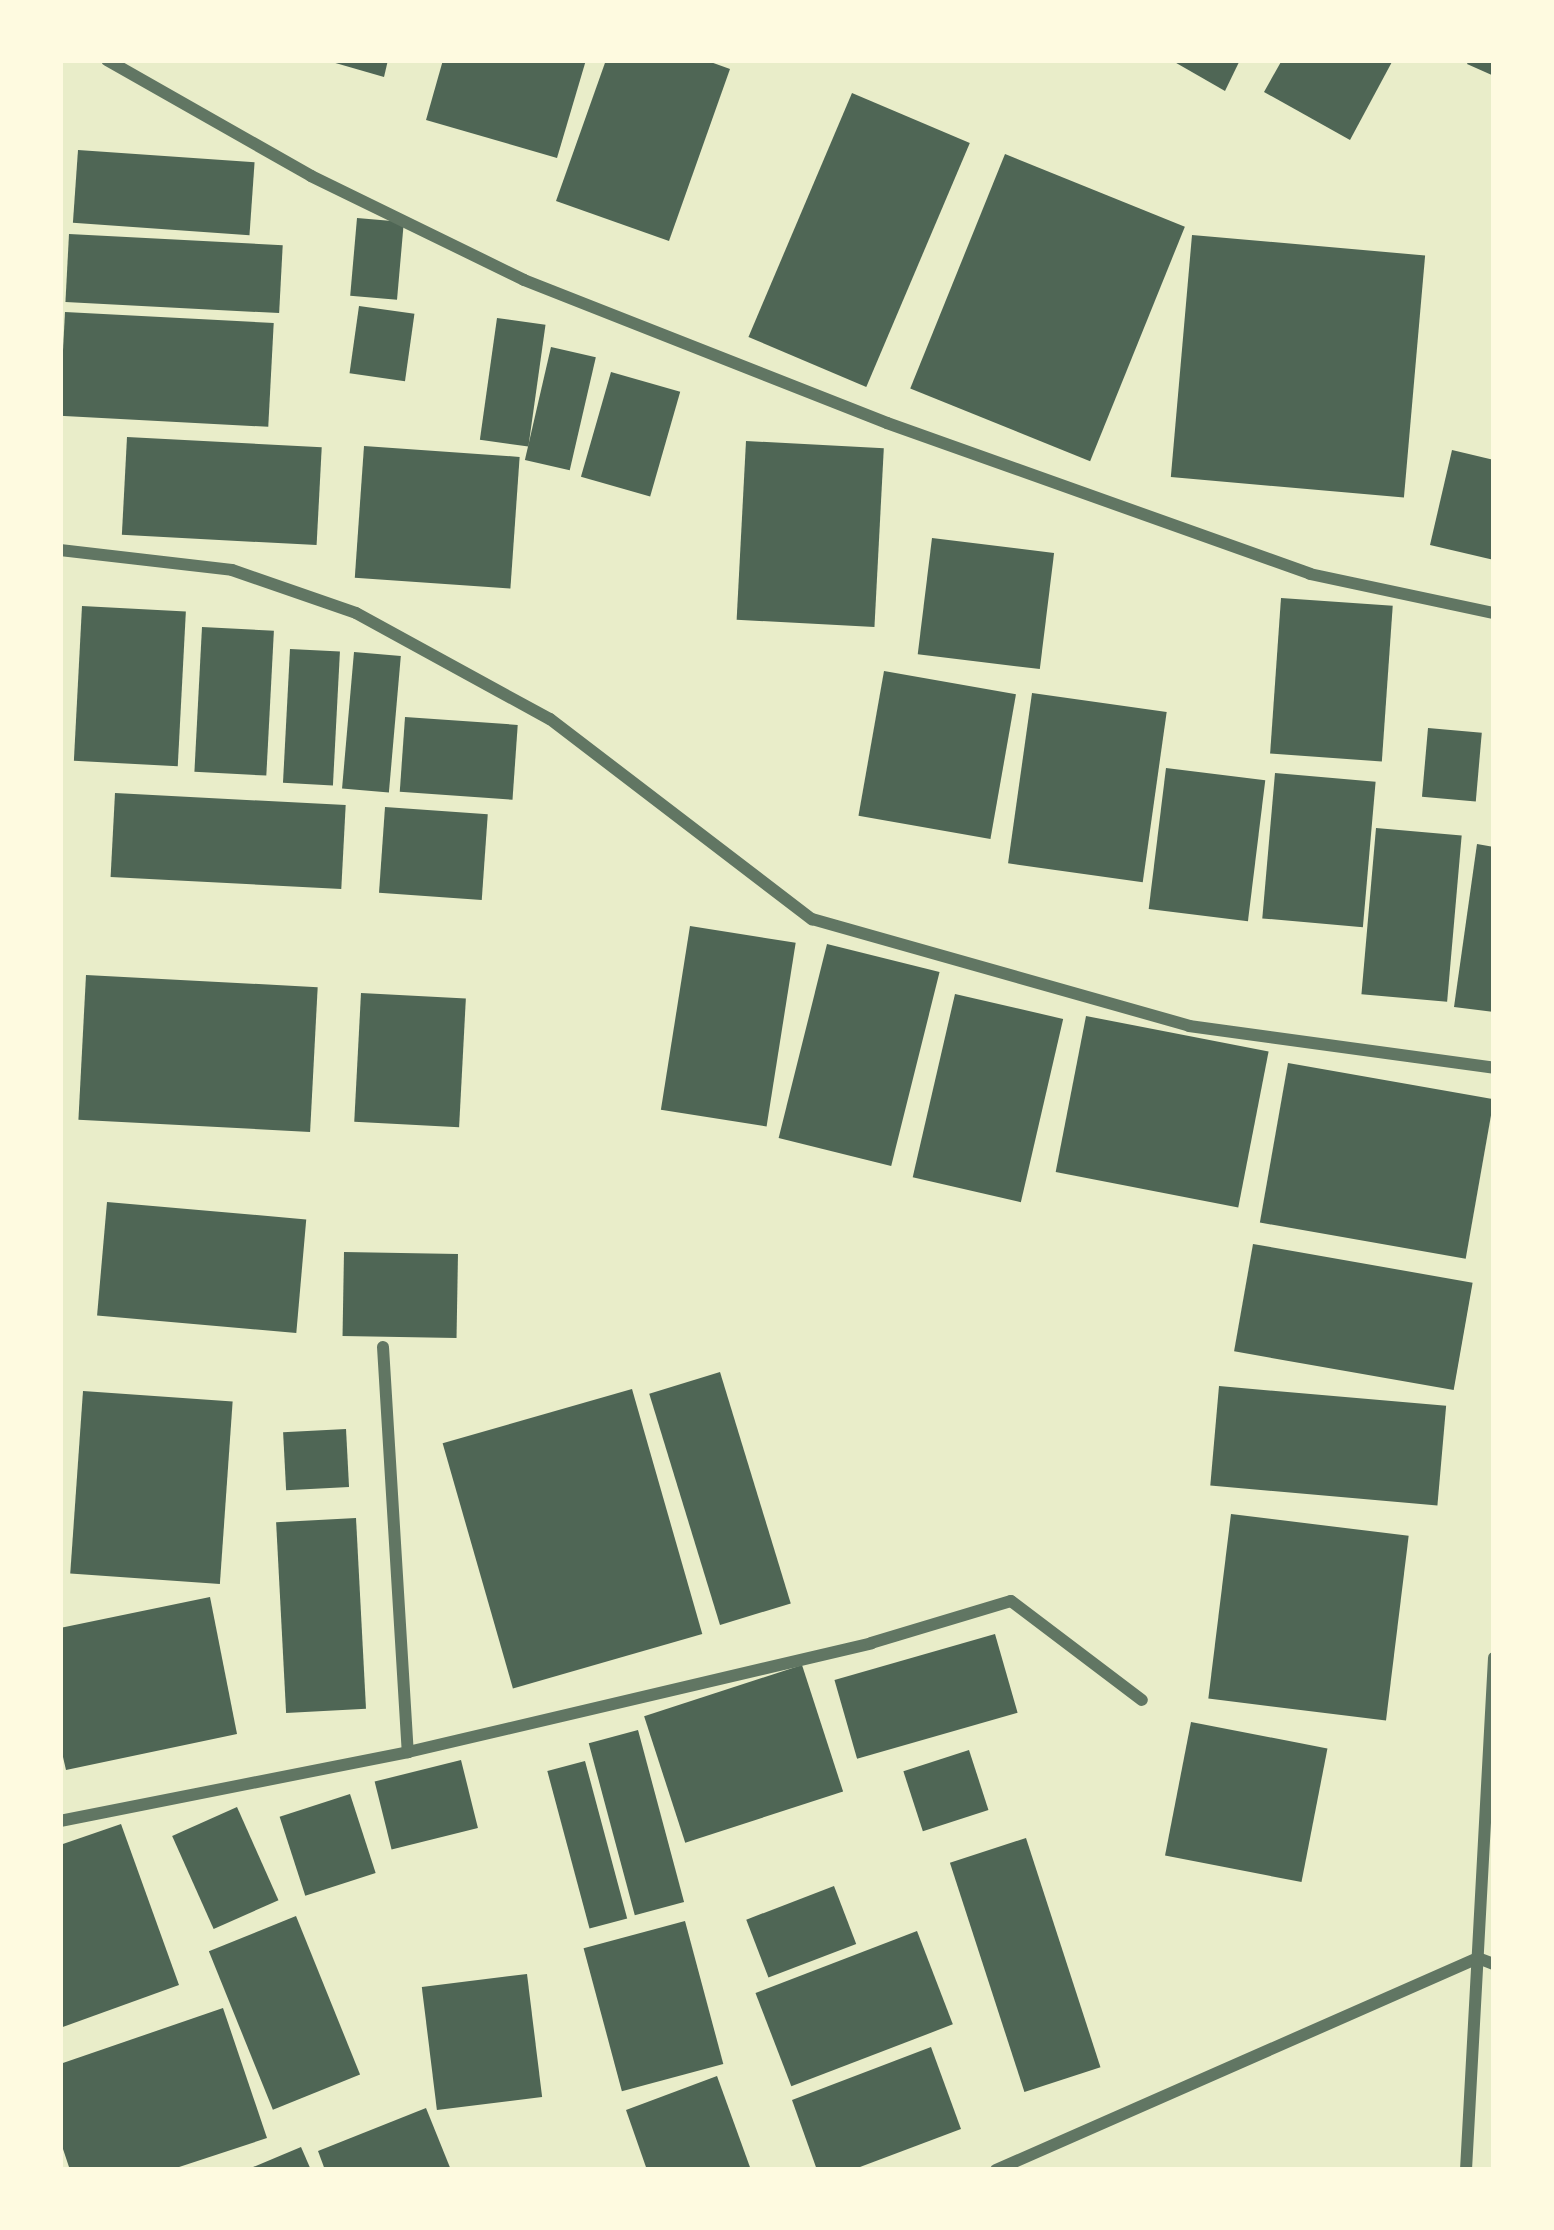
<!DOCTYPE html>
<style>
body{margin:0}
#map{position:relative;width:1554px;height:2230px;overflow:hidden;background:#e9edc9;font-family:Merriweather,serif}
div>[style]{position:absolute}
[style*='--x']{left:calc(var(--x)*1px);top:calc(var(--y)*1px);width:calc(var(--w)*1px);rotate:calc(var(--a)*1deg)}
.building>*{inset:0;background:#4f6655;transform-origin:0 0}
.minor>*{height:12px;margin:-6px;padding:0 6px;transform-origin:6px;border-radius:6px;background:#617663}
span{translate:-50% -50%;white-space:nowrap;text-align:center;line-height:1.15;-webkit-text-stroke:12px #fefae0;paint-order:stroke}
.frame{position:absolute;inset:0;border:63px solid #fefae0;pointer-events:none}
</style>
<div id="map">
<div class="building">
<div style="clip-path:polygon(325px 60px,388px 60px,384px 77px)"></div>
<div style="clip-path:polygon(443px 60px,586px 60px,557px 158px,426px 120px)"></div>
<div style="clip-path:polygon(606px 60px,705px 60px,730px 69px,669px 241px,556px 201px)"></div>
<div style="clip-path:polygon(1171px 60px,1240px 60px,1225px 91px)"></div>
<div style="clip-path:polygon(1282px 60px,1393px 60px,1350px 140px,1264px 92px)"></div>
<div style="clip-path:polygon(1469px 60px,1494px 60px,1494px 76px,1467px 64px)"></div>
<div style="left:852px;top:93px;width:128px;height:265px;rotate:23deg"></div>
<div style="left:78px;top:150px;width:177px;height:73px;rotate:4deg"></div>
<div style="left:1005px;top:154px;width:194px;height:253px;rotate:22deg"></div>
<div style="left:357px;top:218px;width:47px;height:78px;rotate:5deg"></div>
<div style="left:69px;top:234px;width:214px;height:68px;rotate:3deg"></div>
<div style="left:1192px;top:235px;width:234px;height:243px;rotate:5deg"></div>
<div style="left:359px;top:306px;width:56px;height:68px;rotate:8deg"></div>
<div style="left:65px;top:312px;width:209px;height:104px;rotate:3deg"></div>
<div style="left:497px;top:318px;width:49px;height:123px;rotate:8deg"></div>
<div style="left:551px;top:347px;width:46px;height:116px;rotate:13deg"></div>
<div style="left:611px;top:372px;width:72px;height:109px;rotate:16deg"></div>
<div style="left:127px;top:437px;width:195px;height:98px;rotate:3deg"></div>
<div style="left:746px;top:441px;width:138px;height:179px;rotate:3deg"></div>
<div style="left:364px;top:446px;width:156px;height:132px;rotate:4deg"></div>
<div style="clip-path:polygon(1452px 450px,1494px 460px,1494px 560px,1430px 545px)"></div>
<div style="left:932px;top:538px;width:123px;height:117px;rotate:7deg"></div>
<div style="left:1281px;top:598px;width:112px;height:156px;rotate:4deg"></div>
<div style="left:82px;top:606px;width:104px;height:155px;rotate:3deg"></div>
<div style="left:202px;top:627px;width:72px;height:145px;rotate:3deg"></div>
<div style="left:290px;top:649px;width:50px;height:134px;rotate:3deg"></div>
<div style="left:354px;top:652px;width:47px;height:137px;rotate:5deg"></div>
<div style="left:884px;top:671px;width:134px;height:147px;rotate:10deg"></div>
<div style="left:1032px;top:693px;width:136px;height:172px;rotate:8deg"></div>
<div style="left:405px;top:717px;width:113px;height:75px;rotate:4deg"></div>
<div style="left:1428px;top:728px;width:54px;height:69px;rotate:5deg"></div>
<div style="left:1166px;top:768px;width:100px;height:142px;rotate:7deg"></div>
<div style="left:1275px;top:773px;width:101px;height:146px;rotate:5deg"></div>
<div style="left:115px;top:793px;width:231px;height:84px;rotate:3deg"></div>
<div style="left:385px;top:807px;width:103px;height:86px;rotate:4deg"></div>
<div style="left:1376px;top:828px;width:86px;height:167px;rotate:5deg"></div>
<div style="clip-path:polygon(1477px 844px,1494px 847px,1494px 1012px,1454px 1007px)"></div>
<div style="left:690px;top:926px;width:107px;height:186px;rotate:9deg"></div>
<div style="left:827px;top:944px;width:116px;height:200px;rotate:14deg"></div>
<div style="left:86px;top:975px;width:232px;height:145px;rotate:3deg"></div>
<div style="left:361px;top:993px;width:105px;height:129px;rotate:3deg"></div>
<div style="left:955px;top:994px;width:111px;height:188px;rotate:13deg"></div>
<div style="left:1086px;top:1016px;width:186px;height:159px;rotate:11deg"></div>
<div style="left:1288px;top:1063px;width:209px;height:162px;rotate:10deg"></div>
<div style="left:107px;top:1202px;width:200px;height:114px;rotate:5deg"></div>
<div style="left:1253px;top:1244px;width:223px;height:109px;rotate:10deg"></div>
<div style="left:344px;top:1252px;width:114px;height:84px;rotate:1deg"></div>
<div style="left:720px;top:1372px;width:242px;height:74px;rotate:73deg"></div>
<div style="left:1219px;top:1386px;width:228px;height:100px;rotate:5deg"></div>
<div style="left:632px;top:1389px;width:255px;height:197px;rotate:74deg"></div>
<div style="left:83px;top:1391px;width:150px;height:183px;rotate:4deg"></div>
<div style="left:346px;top:1429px;width:58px;height:63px;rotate:87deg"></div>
<div style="left:1231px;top:1514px;width:179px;height:186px;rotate:7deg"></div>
<div style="left:356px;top:1518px;width:191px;height:80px;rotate:87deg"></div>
<div style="clip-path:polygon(210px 1597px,237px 1734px,66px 1770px,60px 1744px,60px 1628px)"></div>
<div style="left:995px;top:1634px;width:82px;height:167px;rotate:74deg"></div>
<div style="left:802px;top:1665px;width:133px;height:166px;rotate:72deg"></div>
<div style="left:1191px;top:1722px;width:139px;height:136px;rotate:11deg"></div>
<div style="left:638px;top:1730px;width:178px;height:51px;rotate:75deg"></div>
<div style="left:969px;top:1750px;width:63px;height:69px;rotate:72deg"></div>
<div style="left:461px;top:1760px;width:70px;height:89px;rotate:76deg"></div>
<div style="left:585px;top:1761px;width:163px;height:39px;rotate:75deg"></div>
<div style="left:350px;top:1794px;width:83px;height:74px;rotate:72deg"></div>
<div style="left:237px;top:1807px;width:102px;height:71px;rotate:66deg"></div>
<div style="clip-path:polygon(121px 1824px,179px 1985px,60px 2028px,60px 1845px)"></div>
<div style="left:1026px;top:1838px;width:241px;height:80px;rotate:72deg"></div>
<div style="left:834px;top:1886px;width:62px;height:94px;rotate:69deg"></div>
<div style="left:296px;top:1916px;width:171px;height:94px;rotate:68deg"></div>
<div style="left:685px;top:1921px;width:148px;height:105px;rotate:75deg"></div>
<div style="left:917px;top:1931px;width:100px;height:173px;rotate:69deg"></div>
<div style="left:527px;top:1974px;width:124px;height:106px;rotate:83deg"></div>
<div style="clip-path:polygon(223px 2008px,267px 2138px,170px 2170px,70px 2170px,60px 2140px,60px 2064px)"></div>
<div style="clip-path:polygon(931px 2047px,961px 2129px,852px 2170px,817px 2170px,792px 2100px)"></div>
<div style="clip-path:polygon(717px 2076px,751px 2170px,647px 2170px,626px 2110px)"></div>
<div style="clip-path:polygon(426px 2108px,451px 2170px,325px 2170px,318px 2151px)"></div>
<div style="clip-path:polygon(301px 2147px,311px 2170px,246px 2170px)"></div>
</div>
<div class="minor">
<div style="--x:107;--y:60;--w:235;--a:29.6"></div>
<div style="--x:311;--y:176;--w:237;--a:26"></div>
<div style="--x:524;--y:280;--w:390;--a:21.5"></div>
<div style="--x:887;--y:423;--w:449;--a:19.6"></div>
<div style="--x:1310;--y:574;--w:188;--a:12"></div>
<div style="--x:60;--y:550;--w:173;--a:6.6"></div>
<div style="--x:232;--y:570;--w:131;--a:19.1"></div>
<div style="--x:356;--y:613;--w:221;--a:28.7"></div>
<div style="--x:550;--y:719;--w:330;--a:37.4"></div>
<div style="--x:812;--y:919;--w:392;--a:15.8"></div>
<div style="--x:1189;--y:1026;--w:308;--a:7.8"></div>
<div style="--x:383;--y:1347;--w:406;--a:86.5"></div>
<div style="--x:60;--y:1821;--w:355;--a:-11.2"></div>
<div style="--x:408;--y:1752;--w:476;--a:-13.2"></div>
<div style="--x:871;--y:1643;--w:146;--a:-16.7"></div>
<div style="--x:1011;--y:1601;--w:164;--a:37.1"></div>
<div style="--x:996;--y:2170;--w:527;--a:-23.74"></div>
<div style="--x:1478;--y:1958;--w:17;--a:21"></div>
<div style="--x:1466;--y:2170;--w:513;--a:-86.87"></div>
</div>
<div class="frame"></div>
</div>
